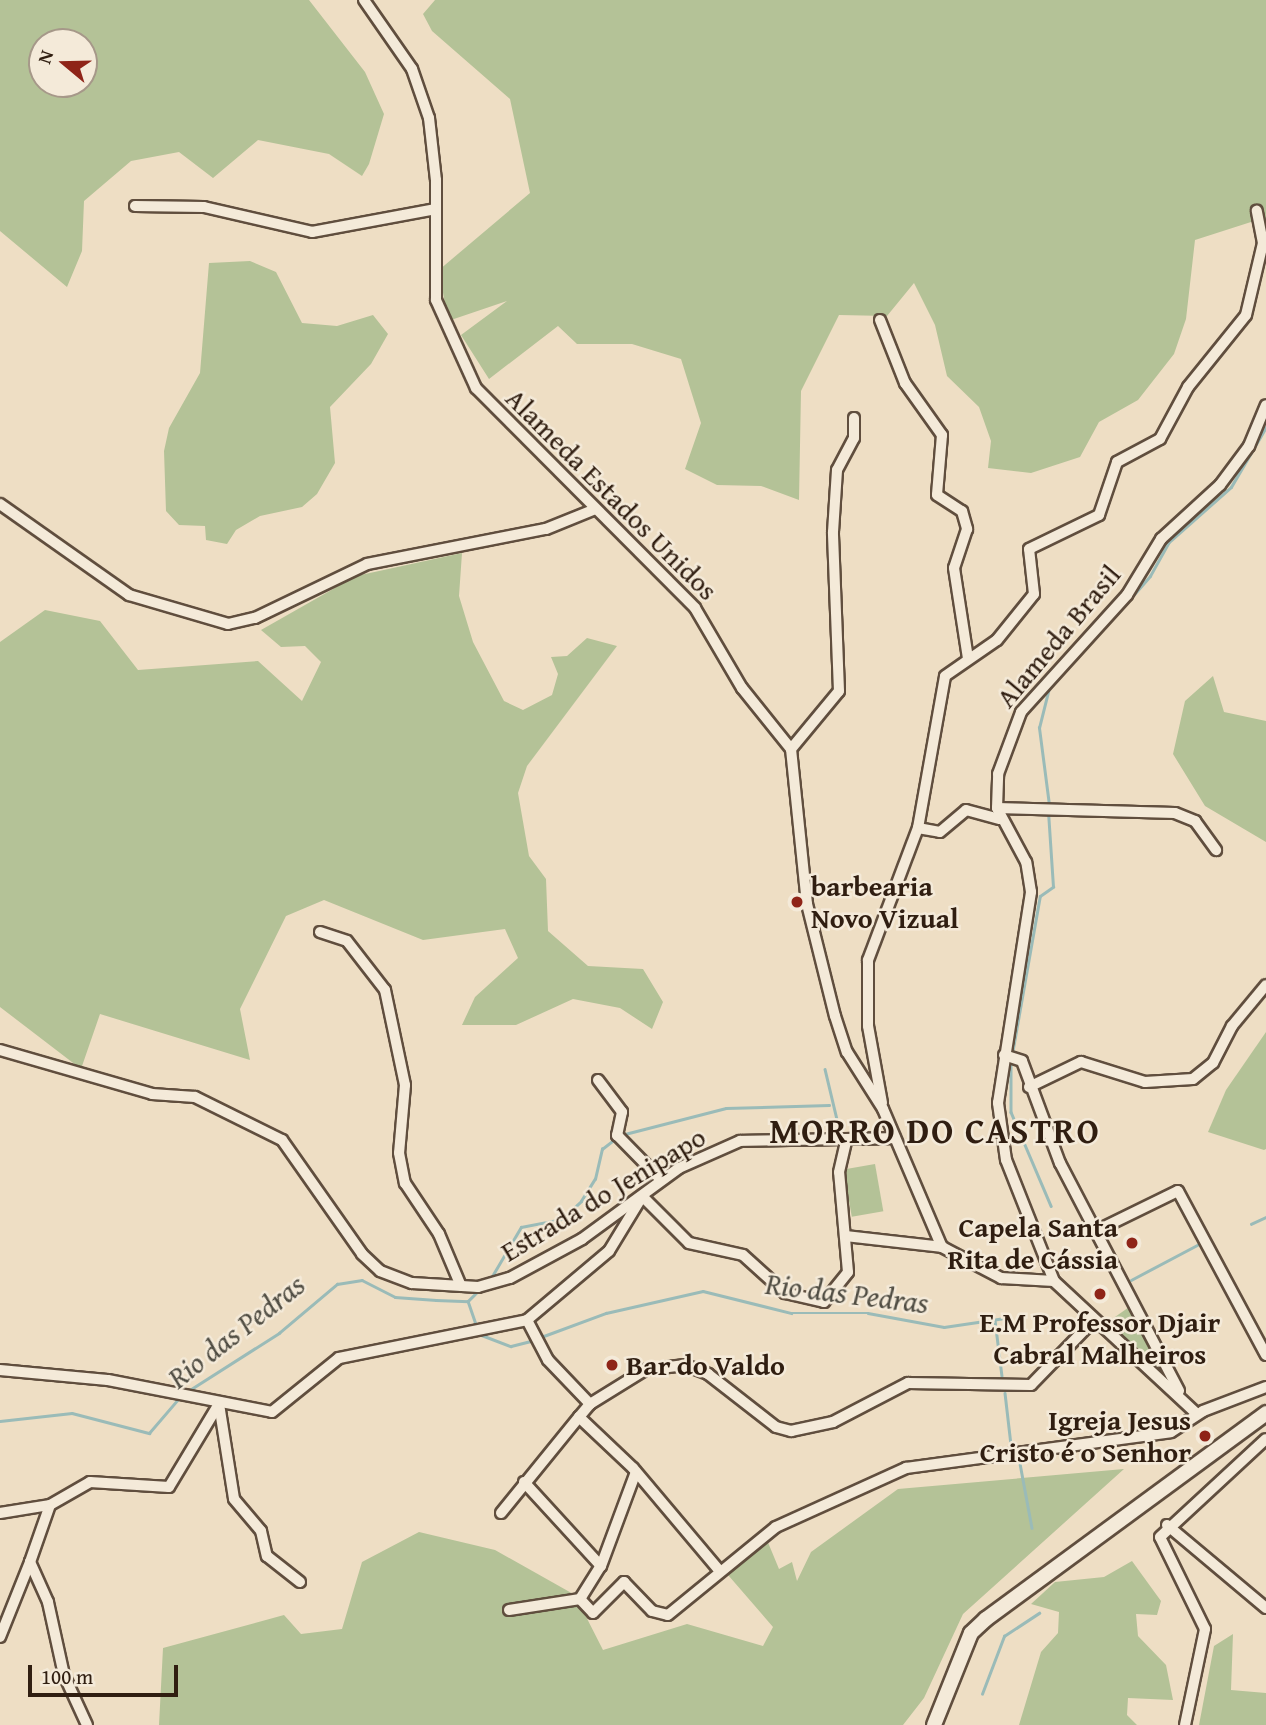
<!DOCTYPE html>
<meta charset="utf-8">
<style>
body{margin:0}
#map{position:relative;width:1266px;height:1725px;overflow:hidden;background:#eedec4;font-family:"Gentium Book Plus",serif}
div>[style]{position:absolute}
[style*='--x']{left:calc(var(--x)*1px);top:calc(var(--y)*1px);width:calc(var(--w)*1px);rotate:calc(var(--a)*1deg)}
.green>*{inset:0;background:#b4c297;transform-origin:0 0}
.stream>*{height:2.5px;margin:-1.25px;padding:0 1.25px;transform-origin:1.25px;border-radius:1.25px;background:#9abbb8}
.roads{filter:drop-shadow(2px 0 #604e3e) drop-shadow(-2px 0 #604e3e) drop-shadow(0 2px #604e3e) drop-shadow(0 -2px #604e3e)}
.minor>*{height:10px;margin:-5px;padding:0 5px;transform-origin:5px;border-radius:5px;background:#f4ead9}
.secondary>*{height:14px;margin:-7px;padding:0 7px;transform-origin:7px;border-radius:7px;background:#f4ead9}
.dots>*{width:19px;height:19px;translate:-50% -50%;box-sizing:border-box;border:4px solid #f4ead9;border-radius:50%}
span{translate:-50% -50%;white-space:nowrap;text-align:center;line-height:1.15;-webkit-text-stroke:5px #f4ead9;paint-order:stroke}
.street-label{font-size:28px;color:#301e11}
.poi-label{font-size:28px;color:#301e11;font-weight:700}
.left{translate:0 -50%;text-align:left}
.right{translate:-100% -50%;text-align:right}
.water-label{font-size:30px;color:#504d43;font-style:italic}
.district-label{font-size:35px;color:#301e11;font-weight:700;letter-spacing:2px}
.north{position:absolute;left:28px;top:28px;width:70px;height:70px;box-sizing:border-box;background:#f4ead9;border:2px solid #a69889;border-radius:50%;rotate:289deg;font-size:19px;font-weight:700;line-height:28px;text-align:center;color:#301e11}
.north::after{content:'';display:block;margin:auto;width:24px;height:32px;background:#8f2418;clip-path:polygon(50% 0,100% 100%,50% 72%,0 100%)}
.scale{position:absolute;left:28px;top:1665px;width:150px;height:32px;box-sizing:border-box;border:4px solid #301e11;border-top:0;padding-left:9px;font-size:21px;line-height:24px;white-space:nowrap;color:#301e11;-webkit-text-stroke:5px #f4ead9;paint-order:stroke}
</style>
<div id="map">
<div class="green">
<div style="clip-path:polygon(evenodd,0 0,309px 0,365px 72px,384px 114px,369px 164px,362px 176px,329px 154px,258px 140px,213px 178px,179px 152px,131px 161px,84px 201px,82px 251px,67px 287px,0 231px,0 0,42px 42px,84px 42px,84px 84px,42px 84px,42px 42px)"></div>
<div style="clip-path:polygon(435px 0,1266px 0,1266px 226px,1251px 222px,1195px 240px,1186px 319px,1174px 354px,1138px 400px,1099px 422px,1080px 457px,1031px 473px,988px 468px,991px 441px,979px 407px,947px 376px,935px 325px,914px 283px,887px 316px,839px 315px,801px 391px,799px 500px,761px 486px,717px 485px,685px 469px,701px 423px,681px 359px,632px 344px,577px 344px,558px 326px,489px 379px,461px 335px,507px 301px,448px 321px,439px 270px,530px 193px,510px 99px,432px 31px,423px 14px)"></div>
<div style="clip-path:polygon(250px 261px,276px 272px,302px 323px,337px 326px,373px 315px,388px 334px,371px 364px,330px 407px,335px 463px,317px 494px,302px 507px,260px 516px,236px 530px,227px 544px,206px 540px,205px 526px,179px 525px,166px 511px,164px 451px,169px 428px,200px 373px,209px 263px)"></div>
<div style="clip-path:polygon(462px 553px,459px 596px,473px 642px,504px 701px,523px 710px,552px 695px,558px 674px,551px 657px,567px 656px,587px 638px,617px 646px,527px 766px,518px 793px,529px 856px,546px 879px,548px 931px,588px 966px,643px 969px,663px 1002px,652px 1029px,620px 1008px,573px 999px,516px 1025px,462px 1025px,475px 997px,518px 958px,505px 929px,423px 940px,324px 900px,286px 916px,240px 1009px,250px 1060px,100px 1014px,81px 1069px,0 1007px,0 642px,45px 610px,100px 621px,138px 670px,258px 661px,302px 701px,321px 662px,305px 646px,281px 647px,261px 630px,356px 576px)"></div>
<div style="clip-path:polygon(1213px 676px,1224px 712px,1266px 721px,1266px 842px,1205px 806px,1173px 754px,1185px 701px)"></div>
<div style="clip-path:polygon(1266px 1032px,1266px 1149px,1264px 1150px,1208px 1132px,1226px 1090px)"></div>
<div style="left:875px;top:1164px;width:48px;height:32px;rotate:80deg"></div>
<div style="clip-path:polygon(1135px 1303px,1168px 1381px,1102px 1326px)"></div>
<div style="clip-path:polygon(1124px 1469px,963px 1614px,924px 1698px,903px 1725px,159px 1725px,163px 1648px,284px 1615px,301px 1634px,342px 1629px,362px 1562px,419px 1532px,495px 1550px,575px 1595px,603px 1650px,687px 1624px,763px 1646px,773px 1627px,722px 1568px,767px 1540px,779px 1569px,792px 1562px,797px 1581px,811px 1552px,898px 1489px)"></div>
<div style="clip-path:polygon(1132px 1561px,1161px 1601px,1157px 1615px,1136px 1614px,1138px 1636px,1166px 1665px,1173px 1700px,1128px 1698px,1127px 1715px,1137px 1725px,1019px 1725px,1041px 1652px,1058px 1633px,1059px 1612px,1031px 1604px,1055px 1582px,1104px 1577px)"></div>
<div style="clip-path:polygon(1233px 1634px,1231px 1690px,1266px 1693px,1266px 1725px,1199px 1725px,1214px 1646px)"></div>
</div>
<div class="stream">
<div style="--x:1115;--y:616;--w:53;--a:-48.8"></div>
<div style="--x:1150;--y:576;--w:38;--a:-61"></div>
<div style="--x:1168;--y:543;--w:84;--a:-41.6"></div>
<div style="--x:1231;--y:487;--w:69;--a:-59.7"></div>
<div style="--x:1049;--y:805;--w:78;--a:-97.4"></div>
<div style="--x:1039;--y:728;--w:41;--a:-76"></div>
<div style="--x:1012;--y:1054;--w:160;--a:-80"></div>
<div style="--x:1040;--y:896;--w:16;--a:-35"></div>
<div style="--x:1053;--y:887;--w:75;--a:-93.8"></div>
<div style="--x:1011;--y:1060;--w:52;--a:90"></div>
<div style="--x:1011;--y:1112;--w:102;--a:66.9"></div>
<div style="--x:825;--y:1069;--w:65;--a:76.6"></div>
<div style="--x:621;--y:1135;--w:108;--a:-14.4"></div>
<div style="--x:726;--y:1108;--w:103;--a:-1.7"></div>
<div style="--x:1251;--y:1224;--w:17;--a:-25"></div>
<div style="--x:491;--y:1278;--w:59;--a:-59.5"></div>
<div style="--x:521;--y:1227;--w:42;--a:-11"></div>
<div style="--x:562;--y:1219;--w:26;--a:-43"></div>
<div style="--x:581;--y:1201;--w:26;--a:-58"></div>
<div style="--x:595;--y:1179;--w:31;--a:-77"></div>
<div style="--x:602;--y:1149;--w:18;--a:-38"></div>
<div style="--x:1131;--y:1280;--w:77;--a:-27.9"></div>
<div style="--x:468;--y:1301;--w:28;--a:71"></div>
<div style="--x:995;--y:1320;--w:56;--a:82.9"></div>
<div style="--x:479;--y:1334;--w:34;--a:21"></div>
<div style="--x:511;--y:1346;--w:25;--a:-14"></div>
<div style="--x:541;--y:1337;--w:69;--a:-20.3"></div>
<div style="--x:606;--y:1313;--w:99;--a:-12.8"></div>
<div style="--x:703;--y:1291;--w:91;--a:14"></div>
<div style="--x:791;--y:1313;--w:77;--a:0"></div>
<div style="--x:868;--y:1313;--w:77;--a:10.4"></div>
<div style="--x:944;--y:1327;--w:61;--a:-8.5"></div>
<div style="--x:188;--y:1391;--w:108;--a:-32.5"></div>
<div style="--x:279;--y:1333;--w:76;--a:-40.2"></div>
<div style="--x:337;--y:1284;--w:25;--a:-9"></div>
<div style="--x:362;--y:1280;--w:37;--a:27"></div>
<div style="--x:395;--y:1297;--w:41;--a:4.2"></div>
<div style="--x:436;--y:1300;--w:32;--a:2"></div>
<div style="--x:468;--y:1301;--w:16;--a:-45"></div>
<div style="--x:1005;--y:1393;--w:52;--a:83.4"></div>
<div style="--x:0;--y:1421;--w:72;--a:-6.3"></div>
<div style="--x:72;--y:1413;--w:80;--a:14.6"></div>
<div style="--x:149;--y:1433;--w:48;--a:-49.3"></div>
<div style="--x:1019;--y:1458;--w:71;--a:79.5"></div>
<div style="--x:982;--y:1694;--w:62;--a:-69.2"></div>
<div style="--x:1004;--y:1636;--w:42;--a:-33.3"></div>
</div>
<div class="roads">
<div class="minor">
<div style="--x:364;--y:0;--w:84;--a:55.2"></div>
<div style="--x:412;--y:69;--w:52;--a:70.9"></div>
<div style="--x:429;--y:118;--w:62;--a:83.6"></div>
<div style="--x:436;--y:180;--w:120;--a:90"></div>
<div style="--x:436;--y:300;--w:97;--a:65.6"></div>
<div style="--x:476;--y:388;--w:310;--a:45.1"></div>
<div style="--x:695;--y:608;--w:93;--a:59.6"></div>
<div style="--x:742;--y:688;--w:78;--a:51.2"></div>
<div style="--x:791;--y:749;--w:156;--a:84.1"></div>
<div style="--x:807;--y:904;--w:115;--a:76"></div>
<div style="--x:835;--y:1016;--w:38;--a:72"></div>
<div style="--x:847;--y:1052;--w:67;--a:57.7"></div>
<div style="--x:883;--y:1109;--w:150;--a:66.9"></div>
<div style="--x:942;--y:1247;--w:67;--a:27.7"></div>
<div style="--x:1001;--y:1278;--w:53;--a:3.2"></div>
<div style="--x:135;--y:206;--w:69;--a:0.8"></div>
<div style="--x:204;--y:207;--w:111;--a:13"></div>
<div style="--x:312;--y:232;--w:126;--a:-10.5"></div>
<div style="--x:880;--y:320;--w:68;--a:68.4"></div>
<div style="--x:905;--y:383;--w:64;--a:54.6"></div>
<div style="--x:942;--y:435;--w:60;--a:94.8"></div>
<div style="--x:937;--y:495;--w:30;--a:33"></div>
<div style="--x:962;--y:511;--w:19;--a:74"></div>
<div style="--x:967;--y:529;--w:41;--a:108.4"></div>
<div style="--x:954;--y:568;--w:91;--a:81.2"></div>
<div style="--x:0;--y:504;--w:158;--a:35.2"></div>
<div style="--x:129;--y:595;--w:103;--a:16.3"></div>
<div style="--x:228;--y:624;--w:28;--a:-13"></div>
<div style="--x:255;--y:618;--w:124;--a:-25.7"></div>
<div style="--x:367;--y:564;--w:182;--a:-11.1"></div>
<div style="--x:546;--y:529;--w:51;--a:-22"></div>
<div style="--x:791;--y:749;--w:75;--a:-50.4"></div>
<div style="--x:839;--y:691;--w:159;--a:-92.2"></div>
<div style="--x:833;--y:532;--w:62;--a:-86.3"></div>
<div style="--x:837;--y:470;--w:36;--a:-62"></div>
<div style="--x:854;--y:438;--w:20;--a:-90"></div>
<div style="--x:997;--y:808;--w:178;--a:1.6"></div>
<div style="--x:1175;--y:813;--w:22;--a:22"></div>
<div style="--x:1195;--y:821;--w:36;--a:54"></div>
<div style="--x:918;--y:828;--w:22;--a:10"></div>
<div style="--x:940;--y:832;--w:34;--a:-40"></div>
<div style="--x:966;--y:810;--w:35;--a:15"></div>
<div style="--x:320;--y:932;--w:28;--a:18"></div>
<div style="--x:347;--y:941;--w:62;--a:52.2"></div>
<div style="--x:385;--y:990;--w:97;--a:78.1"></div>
<div style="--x:405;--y:1085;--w:68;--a:95"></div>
<div style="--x:399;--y:1153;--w:31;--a:79"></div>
<div style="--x:405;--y:1183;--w:61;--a:56.3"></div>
<div style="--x:439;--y:1234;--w:56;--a:67.1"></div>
<div style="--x:0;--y:1050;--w:158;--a:16.1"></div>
<div style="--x:152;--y:1094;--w:43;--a:4"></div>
<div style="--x:195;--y:1097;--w:97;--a:26.3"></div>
<div style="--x:282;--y:1140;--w:139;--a:54.9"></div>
<div style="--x:362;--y:1254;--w:25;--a:43"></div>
<div style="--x:380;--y:1271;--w:34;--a:21"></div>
<div style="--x:412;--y:1283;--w:66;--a:3.5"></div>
<div style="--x:478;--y:1287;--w:33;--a:-16"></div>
<div style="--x:510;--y:1278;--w:82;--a:-28.4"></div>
<div style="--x:582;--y:1239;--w:120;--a:-36.2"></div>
<div style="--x:679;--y:1168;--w:67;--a:-23.9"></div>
<div style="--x:740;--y:1141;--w:155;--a:-1.1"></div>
<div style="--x:1004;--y:1055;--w:19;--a:18"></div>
<div style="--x:1022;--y:1061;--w:109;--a:69.6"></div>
<div style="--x:1060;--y:1163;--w:257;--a:62.4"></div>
<div style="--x:598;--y:1080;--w:40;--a:53"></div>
<div style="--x:622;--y:1112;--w:24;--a:102"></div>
<div style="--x:617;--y:1135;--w:63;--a:45.6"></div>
<div style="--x:1029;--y:1087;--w:58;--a:-25.7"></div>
<div style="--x:1081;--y:1062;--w:67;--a:17.4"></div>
<div style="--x:1145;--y:1082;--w:48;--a:-3.6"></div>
<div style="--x:1193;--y:1079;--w:26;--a:-39"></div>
<div style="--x:1213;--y:1063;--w:42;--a:-62.8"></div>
<div style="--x:1232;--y:1026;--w:53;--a:-50.3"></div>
<div style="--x:882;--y:1103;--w:78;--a:-100.3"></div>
<div style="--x:868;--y:1026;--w:66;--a:-90"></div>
<div style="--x:868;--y:960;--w:141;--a:-69.3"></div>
<div style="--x:918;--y:828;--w:154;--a:-79.9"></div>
<div style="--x:945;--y:676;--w:63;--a:-34.7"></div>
<div style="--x:997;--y:640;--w:59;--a:-51.2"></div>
<div style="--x:1034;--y:594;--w:45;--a:-96.3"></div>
<div style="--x:1029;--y:549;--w:78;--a:-25.9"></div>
<div style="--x:1099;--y:515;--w:56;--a:-71.2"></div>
<div style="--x:1117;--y:462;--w:49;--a:-28.1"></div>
<div style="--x:1160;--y:439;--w:59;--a:-61.7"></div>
<div style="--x:1188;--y:387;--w:92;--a:-51.1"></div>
<div style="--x:1246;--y:315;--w:74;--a:-76.7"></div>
<div style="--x:1263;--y:243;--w:33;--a:-101"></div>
<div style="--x:643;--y:1197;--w:65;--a:45"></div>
<div style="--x:689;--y:1243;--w:55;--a:12.5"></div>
<div style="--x:743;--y:1255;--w:57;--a:42.1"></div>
<div style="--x:785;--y:1293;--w:40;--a:13"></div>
<div style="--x:824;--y:1302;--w:38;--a:-51"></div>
<div style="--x:848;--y:1272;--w:100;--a:-95.1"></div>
<div style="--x:839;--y:1172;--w:31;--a:-77"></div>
<div style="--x:1096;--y:1231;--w:91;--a:-26"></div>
<div style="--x:1178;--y:1191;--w:186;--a:61.8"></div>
<div style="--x:846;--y:1236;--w:97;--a:6.5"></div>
<div style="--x:527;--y:1320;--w:45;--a:62.3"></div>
<div style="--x:548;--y:1360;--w:61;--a:46.3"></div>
<div style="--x:590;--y:1404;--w:17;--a:130"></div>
<div style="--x:579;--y:1417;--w:74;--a:43.4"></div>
<div style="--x:633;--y:1468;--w:133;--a:49.9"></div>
<div style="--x:0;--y:1370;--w:108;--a:5.3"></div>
<div style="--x:108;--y:1380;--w:167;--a:11"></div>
<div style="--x:272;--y:1412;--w:86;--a:-38.9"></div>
<div style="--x:339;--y:1358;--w:192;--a:-11.4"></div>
<div style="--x:527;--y:1320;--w:107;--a:-40.1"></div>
<div style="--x:609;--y:1251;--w:60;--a:-58.7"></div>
<div style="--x:219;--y:1404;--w:96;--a:81"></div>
<div style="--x:234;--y:1499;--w:42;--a:49.8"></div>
<div style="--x:261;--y:1531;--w:26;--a:77"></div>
<div style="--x:267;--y:1556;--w:42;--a:38.2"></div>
<div style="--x:590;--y:1404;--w:65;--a:-31.7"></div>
<div style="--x:645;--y:1370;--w:40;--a:-7.1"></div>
<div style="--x:685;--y:1365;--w:25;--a:21"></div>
<div style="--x:708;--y:1374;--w:86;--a:37.9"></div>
<div style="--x:776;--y:1427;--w:16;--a:15"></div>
<div style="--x:791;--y:1431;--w:43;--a:-12.1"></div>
<div style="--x:833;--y:1422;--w:85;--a:-27.5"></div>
<div style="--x:908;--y:1383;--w:123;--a:0.9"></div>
<div style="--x:1031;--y:1385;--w:88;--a:-45.9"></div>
<div style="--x:1197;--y:1414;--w:195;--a:-137.1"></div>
<div style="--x:1054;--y:1281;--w:130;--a:-111.6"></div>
<div style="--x:1006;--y:1160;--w:58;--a:-98"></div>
<div style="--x:998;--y:1103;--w:214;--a:-81.1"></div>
<div style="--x:1031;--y:892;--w:30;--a:-99"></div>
<div style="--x:1026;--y:862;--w:61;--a:-118.2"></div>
<div style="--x:997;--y:808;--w:34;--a:-88"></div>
<div style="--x:998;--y:774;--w:66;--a:-69.6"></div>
<div style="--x:1021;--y:712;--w:158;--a:-47.8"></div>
<div style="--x:1127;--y:595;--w:66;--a:-58.7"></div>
<div style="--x:1161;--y:539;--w:80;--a:-42.5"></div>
<div style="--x:1220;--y:485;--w:49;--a:-53.4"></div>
<div style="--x:1249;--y:446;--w:44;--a:-67.5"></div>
<div style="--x:524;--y:1482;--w:114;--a:47.5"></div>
<div style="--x:0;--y:1513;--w:51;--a:-9.1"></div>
<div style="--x:501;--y:1513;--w:124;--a:-50.9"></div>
<div style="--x:1167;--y:1525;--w:129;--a:40"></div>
<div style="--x:580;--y:1599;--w:19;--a:47"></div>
<div style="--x:593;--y:1613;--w:44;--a:-45"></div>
<div style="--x:624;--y:1582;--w:40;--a:46"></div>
<div style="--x:652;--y:1611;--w:16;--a:14"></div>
<div style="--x:668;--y:1615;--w:139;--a:-39.2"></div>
<div style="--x:776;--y:1527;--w:143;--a:-24.4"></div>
<div style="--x:906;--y:1468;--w:267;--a:-7.7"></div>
<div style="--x:1171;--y:1432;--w:38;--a:-33"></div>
<div style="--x:1203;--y:1411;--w:67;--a:-20.9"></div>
<div style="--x:509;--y:1610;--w:72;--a:-8.8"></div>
<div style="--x:580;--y:1599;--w:39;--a:-58"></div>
<div style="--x:601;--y:1566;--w:100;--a:-69.6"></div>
<div style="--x:0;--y:1637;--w:81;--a:-68.2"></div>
<div style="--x:87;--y:1725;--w:55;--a:-114.7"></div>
<div style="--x:64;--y:1675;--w:75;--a:-102.4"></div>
<div style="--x:48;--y:1602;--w:44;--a:-114.2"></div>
<div style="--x:30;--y:1562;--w:60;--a:-70.7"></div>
<div style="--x:50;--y:1505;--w:46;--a:-29.9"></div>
<div style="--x:90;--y:1482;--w:79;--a:3.6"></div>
<div style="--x:169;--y:1487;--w:99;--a:-59"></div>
<div style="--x:1185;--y:1725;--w:98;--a:-78.2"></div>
<div style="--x:1205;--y:1629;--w:102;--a:-116.1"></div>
<div style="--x:1160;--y:1537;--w:144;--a:-42.8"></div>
</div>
<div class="secondary">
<div style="--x:934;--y:1725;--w:99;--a:-68.1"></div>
<div style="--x:971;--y:1633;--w:21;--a:-43"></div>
<div style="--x:986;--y:1619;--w:348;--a:-36.3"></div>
</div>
</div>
<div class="dots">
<div style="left:797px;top:902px;background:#8f2418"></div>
<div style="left:1132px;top:1243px;background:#8f2418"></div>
<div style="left:1100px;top:1294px;background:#8f2418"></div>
<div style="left:612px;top:1365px;background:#8f2418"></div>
<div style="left:1205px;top:1436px;background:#8f2418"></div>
</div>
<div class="street-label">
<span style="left:612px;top:494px;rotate:45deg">Alameda Estados Unidos</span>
<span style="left:1058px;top:636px;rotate:-50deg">Alameda Brasil</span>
<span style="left:603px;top:1194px;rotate:-31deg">Estrada do Jenipapo</span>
</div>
<div class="poi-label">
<span class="left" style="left:811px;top:902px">barbearia<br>Novo Vizual</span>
<span class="right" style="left:1118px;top:1243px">Capela Santa<br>Rita de Cássia</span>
<span style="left:1100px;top:1338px">E.M Professor Djair<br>Cabral Malheiros</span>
<span class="left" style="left:626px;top:1365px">Bar do Valdo</span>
<span class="right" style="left:1191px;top:1436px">Igreja Jesus<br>Cristo é o Senhor</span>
</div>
<div class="water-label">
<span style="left:847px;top:1293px;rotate:7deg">Rio das Pedras</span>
<span style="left:236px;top:1331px;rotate:-38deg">Rio das Pedras</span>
</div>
<div class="district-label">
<span style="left:935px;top:1131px">MORRO DO CASTRO</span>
</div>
<div class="north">N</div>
<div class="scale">100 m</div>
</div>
